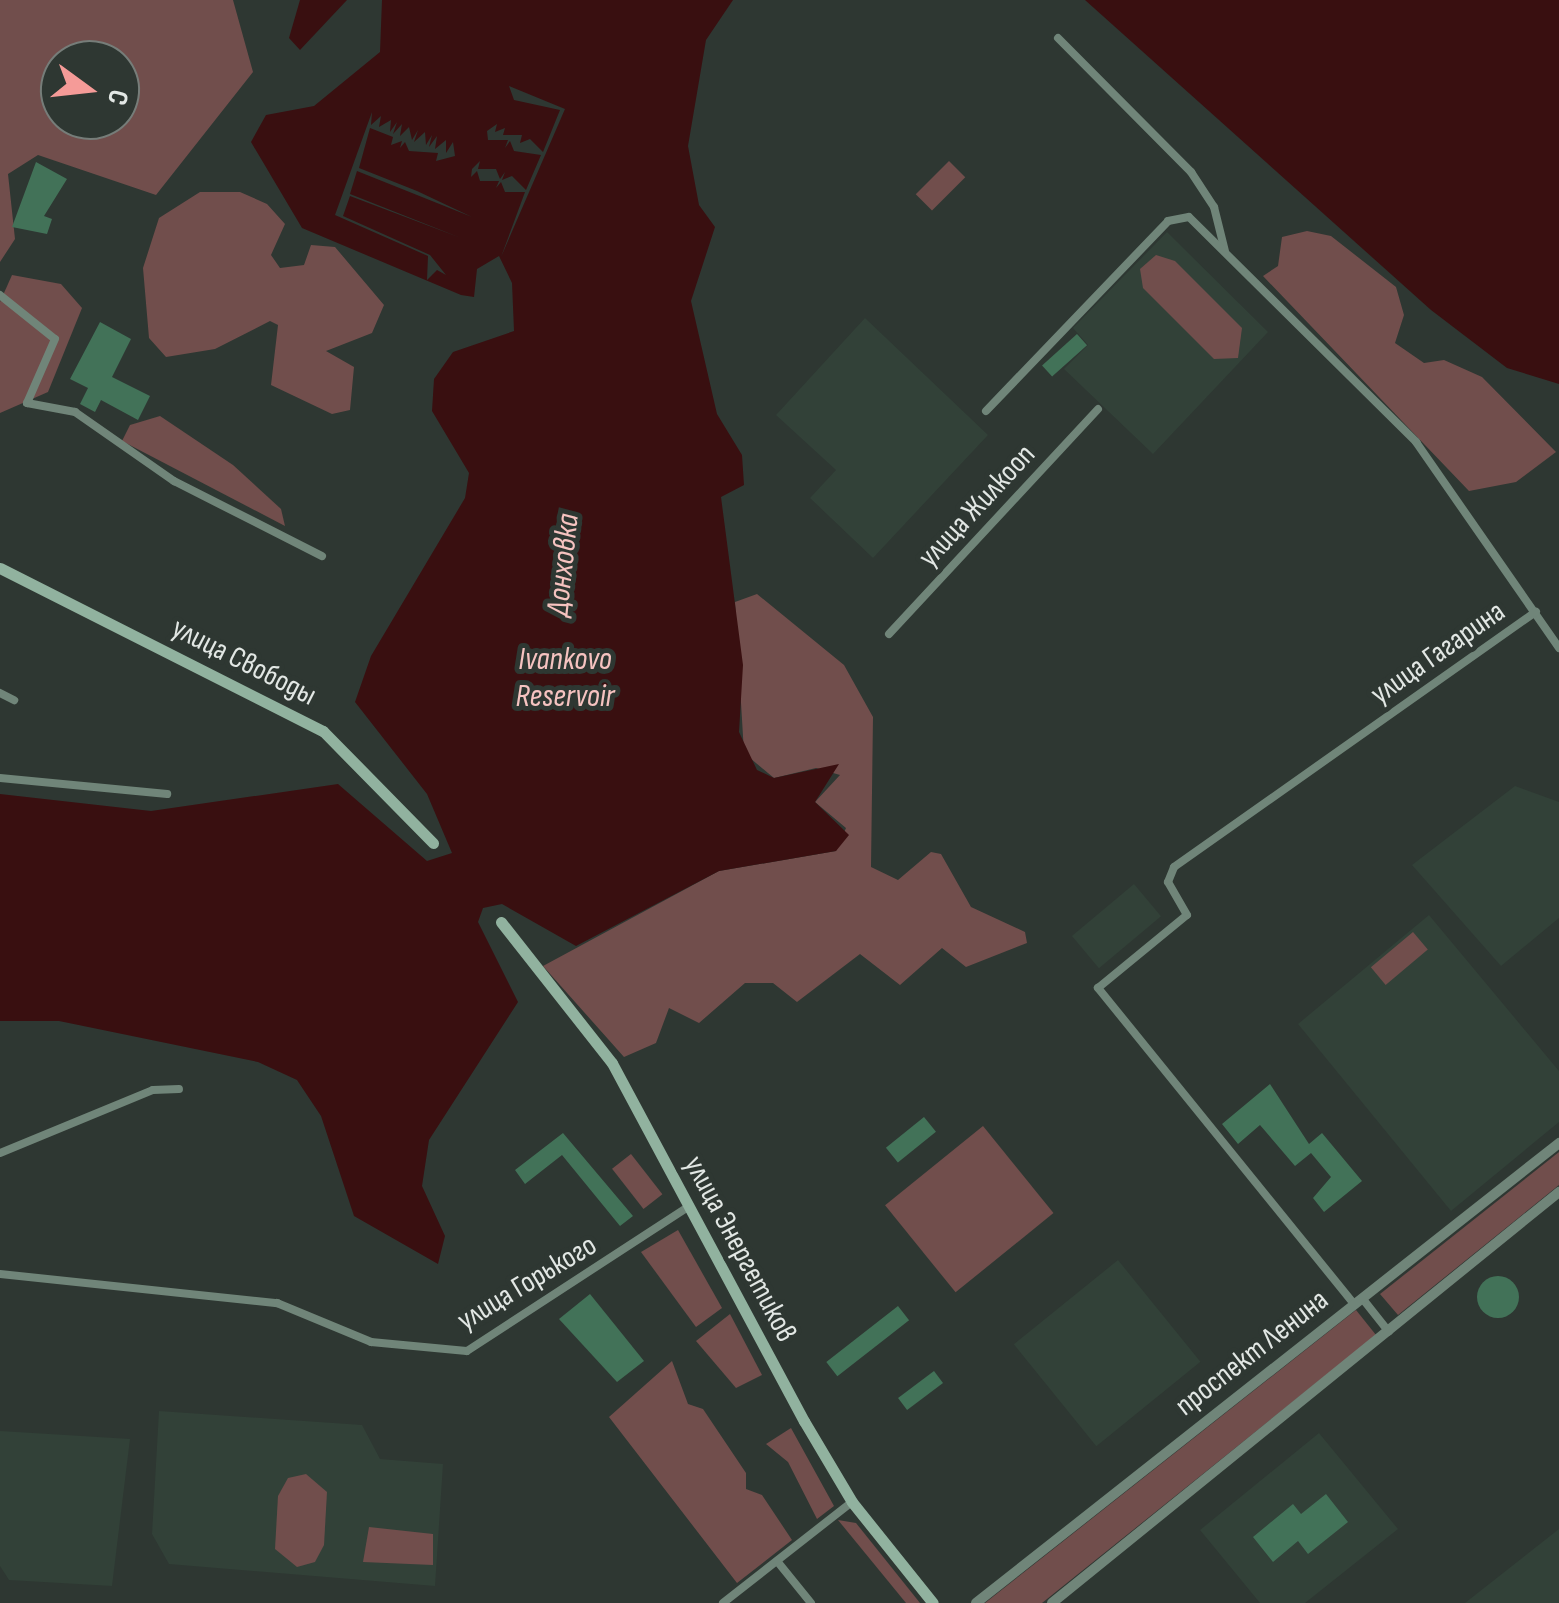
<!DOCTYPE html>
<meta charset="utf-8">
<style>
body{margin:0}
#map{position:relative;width:1559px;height:1603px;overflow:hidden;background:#2e3732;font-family:"Sofia Sans Condensed",sans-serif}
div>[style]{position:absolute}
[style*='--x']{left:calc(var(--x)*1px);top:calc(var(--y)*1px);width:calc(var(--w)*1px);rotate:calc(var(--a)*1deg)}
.built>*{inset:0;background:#324138;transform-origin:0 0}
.green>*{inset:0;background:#714e4c;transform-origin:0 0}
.water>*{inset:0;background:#390f10}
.pier>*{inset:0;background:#2e3732}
.building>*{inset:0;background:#427258;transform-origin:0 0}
.round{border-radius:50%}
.minor>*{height:8px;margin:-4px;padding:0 4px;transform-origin:4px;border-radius:4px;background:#708579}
.tertiary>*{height:10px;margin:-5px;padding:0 5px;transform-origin:5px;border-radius:5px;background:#708579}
.secondary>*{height:11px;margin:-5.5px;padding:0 5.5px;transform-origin:5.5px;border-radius:5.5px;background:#91b29f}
span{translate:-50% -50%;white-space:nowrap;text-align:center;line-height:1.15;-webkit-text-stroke:10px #2e3732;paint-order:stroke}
.street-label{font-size:30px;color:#e2e7e4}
.water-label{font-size:32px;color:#f6c3c0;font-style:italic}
.north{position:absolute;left:40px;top:40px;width:100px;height:100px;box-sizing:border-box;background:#2e3732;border:2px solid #767d79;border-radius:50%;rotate:105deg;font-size:28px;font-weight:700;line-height:40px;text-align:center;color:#e2e7e4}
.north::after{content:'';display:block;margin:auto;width:35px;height:45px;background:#f59b98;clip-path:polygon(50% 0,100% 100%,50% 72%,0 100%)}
</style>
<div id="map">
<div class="built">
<div style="clip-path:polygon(1167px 232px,1268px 332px,1153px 454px,1064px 369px,1088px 345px,1073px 328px)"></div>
<div style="clip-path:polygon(865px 318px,988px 435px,873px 558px,810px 498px,836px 470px,776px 415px)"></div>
<div style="clip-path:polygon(1515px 786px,1559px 802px,1559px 918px,1501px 966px,1412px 865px)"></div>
<div style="left:1134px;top:884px;width:42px;height:81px;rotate:50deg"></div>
<div style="clip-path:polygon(1429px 915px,1559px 1071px,1559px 1122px,1451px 1211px,1298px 1024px)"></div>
<div style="left:1118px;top:1260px;width:131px;height:134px;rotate:51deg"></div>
<div style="clip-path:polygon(159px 1411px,362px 1425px,380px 1459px,443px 1464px,435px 1586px,169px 1564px,152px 1534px)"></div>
<div style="clip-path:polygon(0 1431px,130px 1439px,112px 1586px,9px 1580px,0 1566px)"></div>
<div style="clip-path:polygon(1319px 1433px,1398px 1529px,1305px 1603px,1260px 1603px,1200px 1530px)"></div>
<div style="clip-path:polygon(1559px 1529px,1559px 1603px,1465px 1603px)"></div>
</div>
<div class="green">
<div style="clip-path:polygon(evenodd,0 0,233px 0,253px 72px,156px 195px,38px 155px,8px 174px,15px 239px,0 262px,0 0,60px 60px,120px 60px,120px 120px,60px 120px,60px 60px)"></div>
<div style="left:949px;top:161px;width:23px;height:47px;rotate:45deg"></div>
<div style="clip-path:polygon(200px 192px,240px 192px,267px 204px,285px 224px,271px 255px,280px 268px,304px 265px,311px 245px,335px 247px,384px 305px,372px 333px,326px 351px,354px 367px,350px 410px,332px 414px,271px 385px,278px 325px,270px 321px,215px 349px,166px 357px,149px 338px,143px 268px,159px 218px)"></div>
<div style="clip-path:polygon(1307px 231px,1331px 236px,1396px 287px,1404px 315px,1395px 343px,1424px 363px,1444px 360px,1482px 377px,1556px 452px,1516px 482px,1469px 491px,1263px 276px,1278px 266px,1282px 237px)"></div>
<div style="clip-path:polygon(1156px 255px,1175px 261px,1242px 328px,1238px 358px,1214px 359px,1143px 288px,1140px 269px)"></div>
<div style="clip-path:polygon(12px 275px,61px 284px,82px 308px,48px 392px,0 413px,0 302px)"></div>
<div style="clip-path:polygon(160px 416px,233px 465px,281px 509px,285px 526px,122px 441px,130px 425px)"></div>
<div style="clip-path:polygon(757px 594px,844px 665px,873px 717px,871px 867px,898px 880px,931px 852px,941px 854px,971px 907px,1025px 932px,1027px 943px,966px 967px,942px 948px,900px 985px,860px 954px,797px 1002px,773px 983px,745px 983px,699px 1023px,669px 1008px,656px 1043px,624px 1057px,543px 966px,719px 871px,836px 851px,846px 828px,815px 802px,840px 775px,816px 768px,774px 778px,744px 753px,735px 602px)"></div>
<div style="left:1413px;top:932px;width:23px;height:55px;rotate:50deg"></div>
<div style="left:983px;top:1126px;width:112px;height:126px;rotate:51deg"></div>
<div style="clip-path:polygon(1559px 1152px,1559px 1185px,1398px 1315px,1380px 1294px)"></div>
<div style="left:631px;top:1154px;width:51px;height:24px;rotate:52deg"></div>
<div style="clip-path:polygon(678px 1230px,722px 1308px,696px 1327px,641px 1252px)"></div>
<div style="clip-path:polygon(1356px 1310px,1376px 1335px,1042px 1603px,985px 1603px)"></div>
<div style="clip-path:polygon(730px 1314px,762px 1375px,736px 1388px,696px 1341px)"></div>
<div style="clip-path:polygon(672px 1361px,688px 1404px,703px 1409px,746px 1473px,746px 1489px,762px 1495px,792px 1540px,737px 1583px,609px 1417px)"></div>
<div style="clip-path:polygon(791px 1428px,834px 1506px,817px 1519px,788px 1462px,766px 1444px)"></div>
<div style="clip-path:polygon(306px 1474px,327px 1492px,324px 1545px,315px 1562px,297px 1567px,275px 1549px,278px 1496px,288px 1478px)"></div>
<div style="clip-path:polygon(838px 1520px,856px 1523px,920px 1603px,906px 1603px)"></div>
<div style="clip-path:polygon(369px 1527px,433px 1534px,433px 1565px,363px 1562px)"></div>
</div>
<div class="water">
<div style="clip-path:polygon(300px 0,347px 0,300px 50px,289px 38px)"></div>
<div style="clip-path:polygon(382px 0,733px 0,706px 40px,688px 146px,699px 205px,715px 227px,691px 301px,717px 414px,742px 455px,744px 485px,721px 497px,743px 665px,739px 732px,757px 770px,774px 778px,839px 764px,815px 802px,849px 835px,836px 851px,719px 871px,576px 946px,502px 904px,483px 908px,478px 922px,518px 1002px,429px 1140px,422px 1186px,445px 1236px,438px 1264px,354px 1216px,321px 1116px,297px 1080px,258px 1062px,59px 1021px,0 1021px,0 794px,151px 811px,338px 784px,427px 861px,452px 853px,427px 794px,355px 702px,371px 656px,465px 498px,469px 473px,432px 411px,434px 379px,453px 352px,514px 331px,512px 283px,499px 256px,477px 269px,474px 297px,461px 295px,302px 228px,251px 142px,266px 115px,314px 106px,380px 52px)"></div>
<div style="clip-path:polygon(1085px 0,1559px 0,1559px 384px,1507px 368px,1431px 310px)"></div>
</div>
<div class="pier">
<div style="clip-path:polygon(509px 86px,565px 109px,501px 257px,525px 192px,505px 192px,501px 182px,496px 188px,499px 181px,480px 181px,477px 171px,471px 177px,472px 169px,480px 161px,478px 169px,496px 169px,500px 179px,505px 172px,502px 180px,512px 176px,526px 190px,541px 155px,514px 151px,510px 141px,505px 148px,508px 140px,488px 140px,487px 131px,497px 124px,495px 132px,505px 128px,503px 135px,522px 135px,520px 143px,530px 139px,543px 152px,560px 110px,514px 100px)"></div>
<div style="clip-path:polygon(372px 112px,371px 125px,381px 116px,379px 127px,391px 120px,390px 132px,397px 122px,393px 134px,402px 124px,400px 136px,409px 127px,412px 140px,418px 130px,414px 142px,425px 132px,426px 145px,432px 135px,429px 147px,437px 136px,435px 149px,446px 140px,446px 153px,453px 142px,455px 156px,436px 161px,438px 153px,409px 151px,405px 142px,400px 148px,402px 141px,391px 145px,393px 137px,370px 128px,359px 168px,417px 191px,472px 217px,357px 171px,350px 194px,461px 238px,350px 196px,343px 216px,430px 255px,446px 275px,437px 270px,427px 280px,428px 256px,335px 215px)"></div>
</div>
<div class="building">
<div style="clip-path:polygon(36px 162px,67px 179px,44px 216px,52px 219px,47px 234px,12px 227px)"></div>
<div style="clip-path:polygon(100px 322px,131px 339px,112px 377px,150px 396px,138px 420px,101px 400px,95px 412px,80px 404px,88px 388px,70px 379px)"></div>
<div style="left:1077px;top:334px;width:15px;height:47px;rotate:48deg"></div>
<div style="clip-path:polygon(1270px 1084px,1309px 1144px,1322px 1133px,1362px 1181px,1324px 1212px,1313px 1198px,1331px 1177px,1311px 1153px,1295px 1166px,1260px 1125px,1238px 1144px,1222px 1124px)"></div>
<div style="left:924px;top:1117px;width:19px;height:49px;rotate:51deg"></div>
<div style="clip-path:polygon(563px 1133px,633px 1216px,620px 1226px,562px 1155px,525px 1184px,515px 1170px)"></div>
<div class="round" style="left:1477px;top:1276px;width:42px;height:42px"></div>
<div style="clip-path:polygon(590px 1294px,644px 1361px,617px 1382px,559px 1319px)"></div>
<div style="left:898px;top:1306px;width:18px;height:91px;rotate:52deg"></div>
<div style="left:934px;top:1371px;width:15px;height:45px;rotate:53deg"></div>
<div style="clip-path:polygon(1326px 1494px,1348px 1522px,1308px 1554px,1298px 1541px,1273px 1562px,1253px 1537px,1293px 1504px,1301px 1514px)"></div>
</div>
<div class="minor">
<div style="--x:1058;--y:38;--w:189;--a:45.2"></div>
<div style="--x:1191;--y:172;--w:42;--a:56.7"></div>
<div style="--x:1214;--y:207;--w:45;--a:76"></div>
<div style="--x:0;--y:295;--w:70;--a:38.7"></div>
<div style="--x:55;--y:339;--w:70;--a:113.6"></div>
<div style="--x:27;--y:403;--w:49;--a:10.6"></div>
<div style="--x:75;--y:412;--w:121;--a:34.9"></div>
<div style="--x:174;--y:481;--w:166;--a:26.9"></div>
<div style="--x:986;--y:411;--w:263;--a:-46.2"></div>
<div style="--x:1168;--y:221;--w:21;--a:-11"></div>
<div style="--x:1189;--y:217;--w:320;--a:44.7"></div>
<div style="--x:1416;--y:442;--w:251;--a:55.2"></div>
<div style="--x:889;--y:634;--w:307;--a:-47.1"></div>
<div style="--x:0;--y:693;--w:16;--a:27"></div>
<div style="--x:0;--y:778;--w:168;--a:5.5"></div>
<div style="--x:0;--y:1153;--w:165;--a:-22.4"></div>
<div style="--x:153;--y:1090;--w:26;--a:-2"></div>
<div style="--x:0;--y:1274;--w:279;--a:6"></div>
<div style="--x:277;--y:1303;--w:102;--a:22.5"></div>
<div style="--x:371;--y:1342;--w:96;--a:5.4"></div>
<div style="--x:467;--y:1351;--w:264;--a:-33.1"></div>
<div style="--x:1362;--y:1298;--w:43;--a:51.5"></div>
<div style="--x:1354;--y:1304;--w:407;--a:-129"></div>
<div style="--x:1098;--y:988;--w:115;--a:-39.4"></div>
<div style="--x:1187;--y:915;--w:38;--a:-120"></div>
<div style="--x:1168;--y:882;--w:16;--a:-68"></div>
<div style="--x:1174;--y:867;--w:443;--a:-35.2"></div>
<div style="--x:777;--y:1561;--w:54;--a:51"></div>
<div style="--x:723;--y:1603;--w:164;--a:-38.1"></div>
</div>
<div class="tertiary">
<div style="--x:976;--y:1603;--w:743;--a:-38.27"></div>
<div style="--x:1052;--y:1603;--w:653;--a:-39.03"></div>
</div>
<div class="secondary">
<div style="--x:0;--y:568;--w:362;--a:26.8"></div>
<div style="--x:323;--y:731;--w:157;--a:45.5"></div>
<div style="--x:501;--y:922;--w:179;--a:51.8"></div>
<div style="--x:612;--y:1063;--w:406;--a:61.8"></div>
<div style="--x:804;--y:1421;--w:94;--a:59.3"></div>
<div style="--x:852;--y:1502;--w:129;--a:51.3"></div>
</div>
<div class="street-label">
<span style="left:977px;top:506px;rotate:-47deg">улица Жилкооп</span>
<span style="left:1438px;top:653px;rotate:-35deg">улица Гагарина</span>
<span style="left:244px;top:662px;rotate:27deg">улица Свободы</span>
<span style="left:740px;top:1249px;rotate:62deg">улица Энергетиков</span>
<span style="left:527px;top:1283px;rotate:-31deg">улица Горького</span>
<span style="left:1252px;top:1353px;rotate:-38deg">проспект Ленина</span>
</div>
<div class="water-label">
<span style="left:564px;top:565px;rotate:-84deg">Донховка</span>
<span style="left:565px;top:679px">Ivankovo<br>Reservoir</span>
</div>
<div class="north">С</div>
</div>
